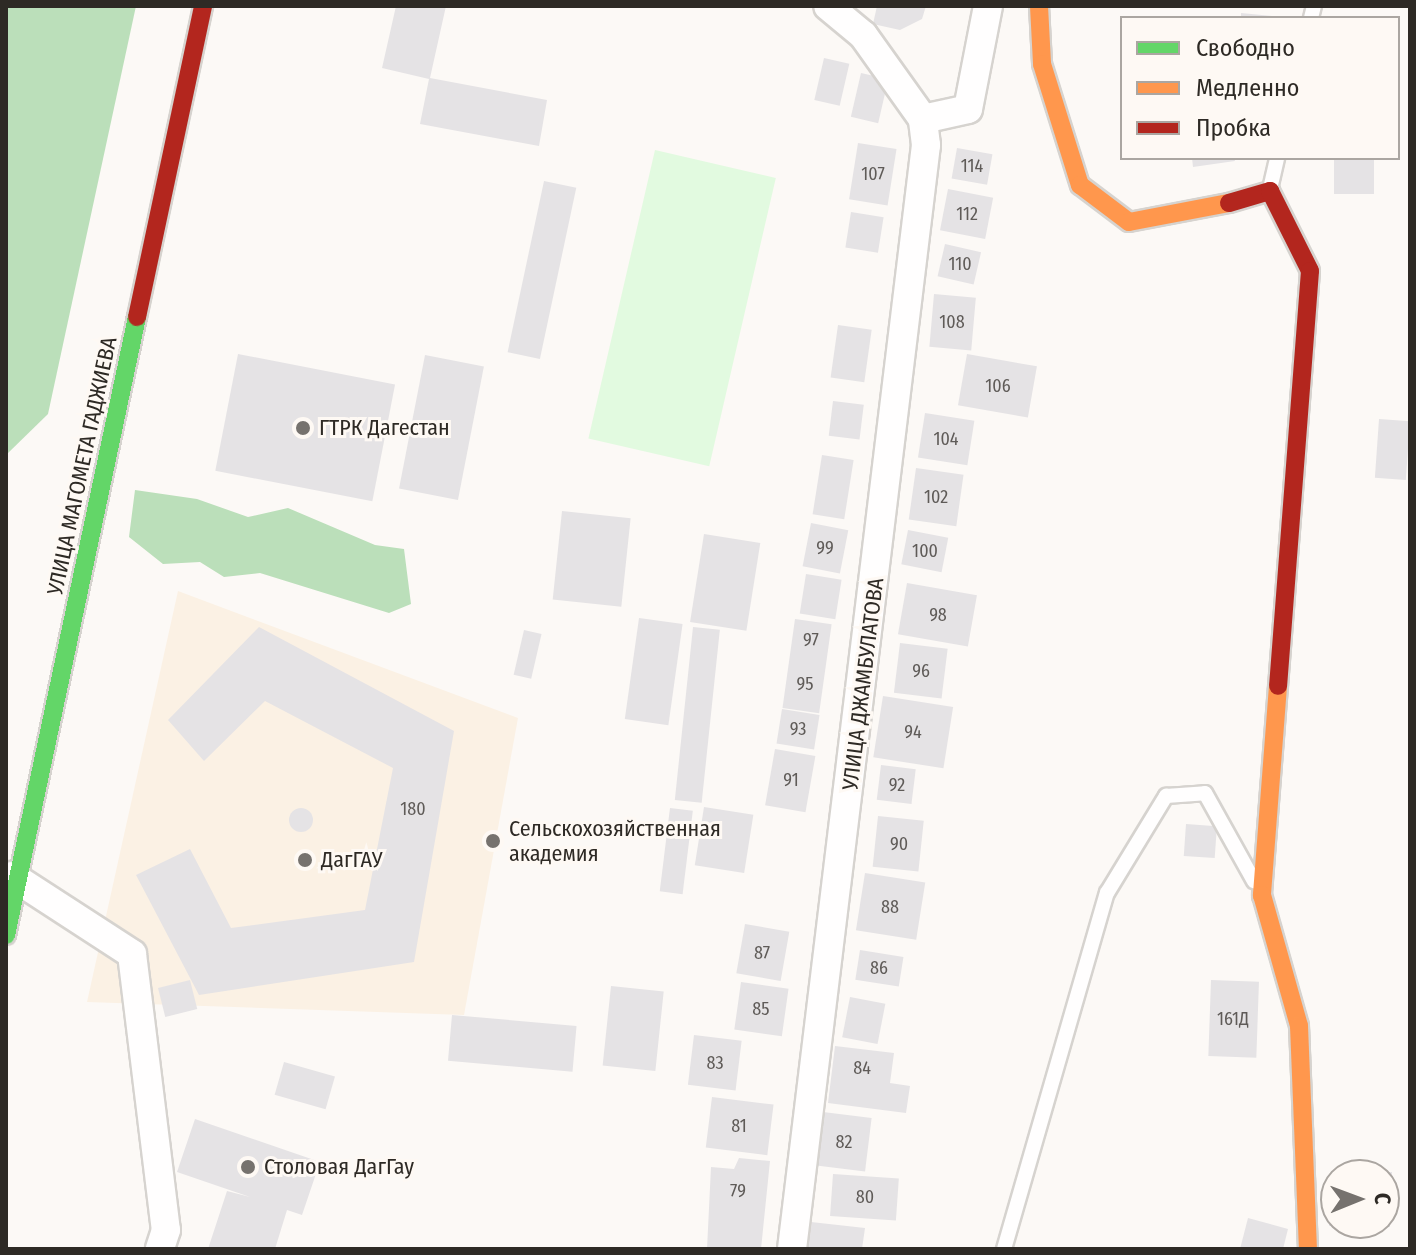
<!DOCTYPE html>
<meta charset="utf-8">
<style>
body{margin:0}
#map{position:relative;width:1416px;height:1255px;overflow:hidden;background:#fcf9f6;font-family:"Fira Sans Condensed",sans-serif}
div>[style]{position:absolute}
[style*='--x']{left:calc(var(--x)*1px);top:calc(var(--y)*1px);width:calc(var(--w)*1px);rotate:calc(var(--a)*1deg)}
.built>*{inset:0;background:#fbf1e4}
.green>*{inset:0;background:#e2fae0;transform-origin:0 0}
.forest>*{inset:0;background:#bbdfba}
.building>*{inset:0;background:#e5e3e5;transform-origin:0 0}
.round{border-radius:50%}
.roads{filter:drop-shadow(2px 0 #d6d3cf) drop-shadow(-2px 0 #d6d3cf) drop-shadow(0 2px #d6d3cf) drop-shadow(0 -2px #d6d3cf)}
.lane>*{height:14px;margin:-7px;padding:0 7px;transform-origin:7px;border-radius:7px;background:#fffefe}
.street>*{height:28px;margin:-14px;padding:0 14px;transform-origin:14px;border-radius:14px;background:#fffefe}
.fast>*{height:18px;margin:-9px;padding:0 9px;transform-origin:9px;border-radius:9px;background:#63d668}
.slow>*{height:18px;margin:-9px;padding:0 9px;transform-origin:9px;border-radius:9px;background:#ff974d}
.jam>*{height:18px;margin:-9px;padding:0 9px;transform-origin:9px;border-radius:9px;background:#b3261e}
.dots>*{width:22px;height:22px;translate:-50% -50%;box-sizing:border-box;border:4px solid #fef9f4;border-radius:50%}
span{translate:-50% -50%;white-space:nowrap;text-align:center;line-height:1.15;-webkit-text-stroke:6px #fef9f4;paint-order:stroke}
.number-label{font-size:18px;color:#5f5b58}
.number-label span{-webkit-text-stroke-width:0}
.poi-label{font-size:22px;color:#2e2a25}
.left{translate:0 -50%;text-align:left}
.street-label{font-size:22px;color:#2e2a25}
.frame{position:absolute;inset:0;border:8px solid #2e2a25;pointer-events:none}
.legend{position:absolute;left:1120px;top:16px;width:280px;height:144px;box-sizing:border-box;background:#fef9f4;border:2px solid #aba6a1;margin:0;padding:10px 14px;list-style:none;font-size:24px;color:#2e2a25}
.legend li{display:flex;align-items:center;gap:16px;height:40px}
.legend b{width:40px;border:2px solid #aba6a1}
.north{position:absolute;left:1320px;top:1159px;width:80px;height:80px;box-sizing:border-box;background:#fef9f4;border:2px solid #aba6a1;border-radius:50%;rotate:89deg;font-size:22px;font-weight:700;line-height:32px;text-align:center;color:#2e2a25}
.north::after{content:'';display:block;margin:auto;width:28px;height:36px;background:#76726e;clip-path:polygon(50% 0,100% 100%,50% 72%,0 100%)}
</style>
<div id="map">
<div class="built">
<div style="clip-path:polygon(178px 591px,518px 718px,464px 1015px,87px 1002px)"></div>
</div>
<div class="green">
<div style="left:655px;top:150px;width:124px;height:296px;rotate:13deg"></div>
</div>
<div class="forest">
<div style="clip-path:polygon(6px 6px,136px 6px,48px 414px,6px 455px)"></div>
<div style="clip-path:polygon(135px 490px,197px 499px,248px 517px,288px 508px,375px 545px,404px 549px,411px 604px,389px 613px,260px 573px,224px 577px,200px 562px,163px 564px,129px 537px)"></div>
</div>
<div class="building">
<div style="clip-path:polygon(396px 6px,446px 6px,430px 78px,547px 100px,539px 146px,420px 124px,429px 79px,382px 68px)"></div>
<div style="clip-path:polygon(877px 6px,926px 6px,922px 19px,900px 30px,873px 24px)"></div>
<div style="clip-path:polygon(1241px 13px,1272px 16px,1272px 18px,1241px 18px)"></div>
<div style="left:824px;top:58px;width:26px;height:43px;rotate:13deg"></div>
<div style="left:861px;top:73px;width:28px;height:45px;rotate:13deg"></div>
<div style="left:858px;top:143px;width:39px;height:57px;rotate:9deg"></div>
<div style="left:957px;top:148px;width:36px;height:31px;rotate:10deg"></div>
<div style="clip-path:polygon(1192px 158px,1234px 158px,1235px 161px,1193px 167px)"></div>
<div style="left:1334px;top:158px;width:40px;height:36px"></div>
<div style="left:544px;top:181px;width:33px;height:175px;rotate:12deg"></div>
<div style="left:948px;top:189px;width:46px;height:42px;rotate:11deg"></div>
<div style="left:851px;top:212px;width:33px;height:36px;rotate:9deg"></div>
<div style="left:945px;top:244px;width:37px;height:33px;rotate:13deg"></div>
<div style="left:934px;top:294px;width:42px;height:53px;rotate:5deg"></div>
<div style="left:838px;top:325px;width:34px;height:53px;rotate:8deg"></div>
<div style="left:238px;top:354px;width:160px;height:119px;rotate:11deg"></div>
<div style="left:967px;top:354px;width:71px;height:52px;rotate:10deg"></div>
<div style="left:425px;top:355px;width:60px;height:136px;rotate:11deg"></div>
<div style="left:833px;top:401px;width:31px;height:35px;rotate:7deg"></div>
<div style="left:925px;top:413px;width:50px;height:45px;rotate:9deg"></div>
<div style="left:1379px;top:419px;width:31px;height:59px;rotate:4deg"></div>
<div style="left:822px;top:455px;width:32px;height:60px;rotate:9deg"></div>
<div style="left:916px;top:468px;width:48px;height:52px;rotate:8deg"></div>
<div style="left:562px;top:511px;width:69px;height:89px;rotate:6deg"></div>
<div style="left:811px;top:523px;width:38px;height:44px;rotate:11deg"></div>
<div style="left:908px;top:530px;width:41px;height:35px;rotate:11deg"></div>
<div style="left:704px;top:534px;width:57px;height:89px;rotate:9deg"></div>
<div style="left:806px;top:574px;width:36px;height:40px;rotate:9deg"></div>
<div style="left:907px;top:583px;width:71px;height:52px;rotate:10deg"></div>
<div style="left:639px;top:618px;width:44px;height:102px;rotate:8deg"></div>
<div style="left:795px;top:619px;width:37px;height:90px;rotate:8deg"></div>
<div style="clip-path:polygon(259px 627px,454px 731px,414px 962px,199px 995px,136px 875px,190px 849px,231px 928px,365px 910px,393px 768px,265px 701px,204px 761px,168px 720px)"></div>
<div style="left:693px;top:627px;width:27px;height:174px;rotate:6deg"></div>
<div style="left:524px;top:630px;width:18px;height:46px;rotate:13deg"></div>
<div style="left:900px;top:643px;width:48px;height:50px;rotate:7deg"></div>
<div style="left:883px;top:696px;width:71px;height:62px;rotate:9deg"></div>
<div style="left:782px;top:709px;width:38px;height:35px;rotate:9deg"></div>
<div style="left:775px;top:749px;width:41px;height:57px;rotate:10deg"></div>
<div style="left:881px;top:765px;width:35px;height:35px;rotate:7deg"></div>
<div style="left:704px;top:807px;width:50px;height:59px;rotate:9deg"></div>
<div class="round" style="left:289px;top:808px;width:24px;height:24px"></div>
<div style="left:670px;top:808px;width:23px;height:84px;rotate:7deg"></div>
<div style="left:878px;top:816px;width:46px;height:51px;rotate:6deg"></div>
<div style="left:1186px;top:824px;width:31px;height:32px;rotate:4deg"></div>
<div style="left:865px;top:873px;width:61px;height:58px;rotate:9deg"></div>
<div style="left:745px;top:924px;width:45px;height:50px;rotate:10deg"></div>
<div style="left:860px;top:950px;width:44px;height:30px;rotate:9deg"></div>
<div style="left:190px;top:980px;width:30px;height:33px;rotate:76deg"></div>
<div style="left:1211px;top:980px;width:48px;height:76px;rotate:2deg"></div>
<div style="left:741px;top:982px;width:48px;height:48px;rotate:8deg"></div>
<div style="left:611px;top:986px;width:53px;height:80px;rotate:6deg"></div>
<div style="left:850px;top:997px;width:36px;height:41px;rotate:11deg"></div>
<div style="left:452px;top:1015px;width:125px;height:46px;rotate:5deg"></div>
<div style="left:694px;top:1035px;width:48px;height:50px;rotate:7deg"></div>
<div style="clip-path:polygon(835px 1046px,894px 1053px,890px 1083px,910px 1086px,906px 1113px,828px 1103px)"></div>
<div style="left:284px;top:1062px;width:53px;height:34px;rotate:16deg"></div>
<div style="left:712px;top:1097px;width:62px;height:51px;rotate:7deg"></div>
<div style="left:823px;top:1112px;width:49px;height:54px;rotate:7deg"></div>
<div style="clip-path:polygon(195px 1119px,320px 1162px,302px 1215px,287px 1210px,275px 1249px,208px 1249px,227px 1191px,250px 1197px,177px 1172px)"></div>
<div style="clip-path:polygon(739px 1158px,770px 1161px,761px 1249px,707px 1249px,711px 1167px,734px 1169px)"></div>
<div style="clip-path:polygon(evenodd,1331px 1171px,1392px 1172px,1390px 1227px,1329px 1226px,1331px 1171px,1336px 1175px,1384px 1175px,1384px 1223px,1336px 1223px,1336px 1175px)"></div>
<div style="left:833px;top:1174px;width:66px;height:42px;rotate:4deg"></div>
<div style="clip-path:polygon(1248px 1218px,1288px 1229px,1283px 1249px,1240px 1249px)"></div>
<div style="clip-path:polygon(811px 1222px,865px 1228px,862px 1249px,808px 1249px)"></div>
</div>
<div class="roads">
<div class="lane">
<div style="--x:1311;--y:18;--w:12;--a:-76"></div>
<div style="--x:1270;--y:189;--w:32;--a:-77"></div>
<div style="--x:1004;--y:1249;--w:371;--a:-73.9"></div>
<div style="--x:1107;--y:893;--w:114;--a:-58.7"></div>
<div style="--x:1166;--y:796;--w:39;--a:-4"></div>
<div style="--x:1205;--y:793;--w:101;--a:60.9"></div>
</div>
<div class="street">
<div style="--x:923;--y:119;--w:46;--a:-12.5"></div>
<div style="--x:968;--y:109;--w:105;--a:-79"></div>
<div style="--x:12;--y:876;--w:143;--a:33"></div>
<div style="--x:132;--y:954;--w:278;--a:83"></div>
<div style="--x:166;--y:1230;--w:20;--a:108"></div>
<div style="--x:792;--y:1249;--w:1112;--a:-83.08"></div>
<div style="--x:926;--y:145;--w:26;--a:-97"></div>
<div style="--x:923;--y:119;--w:103;--a:-125.5"></div>
<div style="--x:863;--y:35;--w:45;--a:-140.4"></div>
</div>
<div class="fast">
<div style="--x:6;--y:935;--w:632;--a:-78.03"></div>
</div>
<div class="slow">
<div style="--x:1039;--y:6;--w:58;--a:87"></div>
<div style="--x:1042;--y:64;--w:127;--a:72.6"></div>
<div style="--x:1080;--y:185;--w:61;--a:37.1"></div>
<div style="--x:1129;--y:222;--w:102;--a:-10.8"></div>
<div style="--x:1278;--y:686;--w:210;--a:94.4"></div>
<div style="--x:1262;--y:895;--w:136;--a:74.2"></div>
<div style="--x:1299;--y:1026;--w:223;--a:87.7"></div>
</div>
<div class="jam">
<div style="--x:1229;--y:203;--w:43;--a:-16.3"></div>
<div style="--x:1270;--y:191;--w:89;--a:63.4"></div>
<div style="--x:1310;--y:271;--w:416;--a:94.4"></div>
<div style="--x:137;--y:317;--w:318;--a:-78"></div>
</div>
</div>
<div class="dots">
<div style="left:303px;top:428px;background:#76726e"></div>
<div style="left:493px;top:841px;background:#76726e"></div>
<div style="left:305px;top:860px;background:#76726e"></div>
<div style="left:248px;top:1167px;background:#76726e"></div>
</div>
<div class="number-label">
<span style="left:972px;top:166px">114</span>
<span style="left:873px;top:174px">107</span>
<span style="left:967px;top:214px">112</span>
<span style="left:960px;top:264px">110</span>
<span style="left:952px;top:322px">108</span>
<span style="left:998px;top:386px">106</span>
<span style="left:946px;top:439px">104</span>
<span style="left:936px;top:497px">102</span>
<span style="left:825px;top:548px">99</span>
<span style="left:925px;top:551px">100</span>
<span style="left:938px;top:615px">98</span>
<span style="left:811px;top:640px">97</span>
<span style="left:921px;top:671px">96</span>
<span style="left:805px;top:684px">95</span>
<span style="left:798px;top:729px">93</span>
<span style="left:913px;top:732px">94</span>
<span style="left:791px;top:780px">91</span>
<span style="left:897px;top:785px">92</span>
<span style="left:413px;top:809px">180</span>
<span style="left:899px;top:844px">90</span>
<span style="left:890px;top:907px">88</span>
<span style="left:762px;top:953px">87</span>
<span style="left:879px;top:968px">86</span>
<span style="left:761px;top:1009px">85</span>
<span style="left:1233px;top:1019px">161Д</span>
<span style="left:715px;top:1063px">83</span>
<span style="left:862px;top:1068px">84</span>
<span style="left:739px;top:1126px">81</span>
<span style="left:844px;top:1142px">82</span>
<span style="left:738px;top:1191px">79</span>
<span style="left:865px;top:1197px">80</span>
</div>
<div class="poi-label">
<span class="left" style="left:319px;top:428px">ГТРК Дагестан</span>
<span class="left" style="left:509px;top:841px">Сельскохозяйственная<br>академия</span>
<span class="left" style="left:321px;top:860px">ДагГАУ</span>
<span class="left" style="left:264px;top:1167px">Столовая ДагГау</span>
</div>
<div class="street-label">
<span style="left:82px;top:466px;rotate:-78deg">УЛИЦА МАГОМЕТА ГАДЖИЕВА</span>
<span style="left:863px;top:684px;rotate:-83deg">УЛИЦА ДЖАМБУЛАТОВА</span>
</div>
<div class="frame"></div>
<ul class="legend">
<li><b style="height:10px;background:#63d668"></b>Свободно</li>
<li><b style="height:10px;background:#ff974d"></b>Медленно</li>
<li><b style="height:10px;background:#b3261e"></b>Пробка</li>
</ul>
<div class="north">С</div>
</div>
